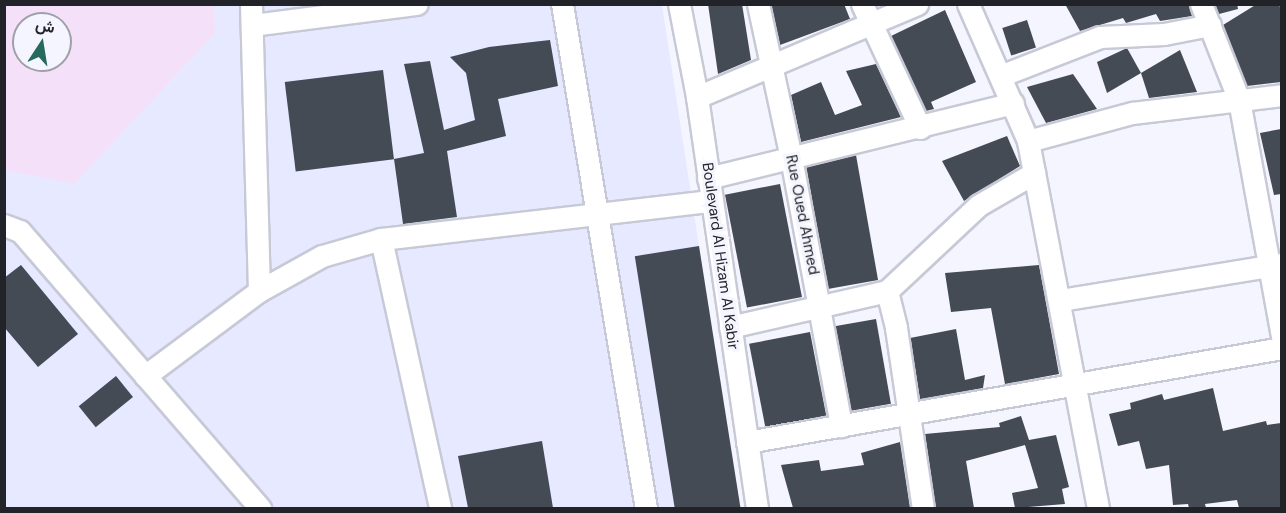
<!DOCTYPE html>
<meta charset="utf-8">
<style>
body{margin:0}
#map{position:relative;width:1286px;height:513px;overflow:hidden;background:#f4f5fe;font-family:"DM Sans",Vazirmatn,sans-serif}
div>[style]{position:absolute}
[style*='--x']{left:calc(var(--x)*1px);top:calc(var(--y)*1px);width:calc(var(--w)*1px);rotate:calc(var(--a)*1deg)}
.built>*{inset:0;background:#e6e9ff}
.green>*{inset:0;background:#f5e0f9}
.building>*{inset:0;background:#444b55;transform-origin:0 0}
.roads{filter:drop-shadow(2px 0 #c7c9d6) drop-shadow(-2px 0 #c7c9d6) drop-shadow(0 2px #c7c9d6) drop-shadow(0 -2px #c7c9d6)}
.minor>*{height:21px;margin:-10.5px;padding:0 10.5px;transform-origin:10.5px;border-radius:10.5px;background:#fff}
span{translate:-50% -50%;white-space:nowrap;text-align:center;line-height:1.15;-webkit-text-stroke:6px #f4f5fe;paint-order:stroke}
.street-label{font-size:15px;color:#222328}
.frame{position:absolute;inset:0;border:6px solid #222328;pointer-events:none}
.north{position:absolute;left:12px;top:12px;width:60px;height:60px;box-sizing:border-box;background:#f4f5fe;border:2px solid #a0a1a8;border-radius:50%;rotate:12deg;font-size:16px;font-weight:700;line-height:24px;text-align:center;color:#222328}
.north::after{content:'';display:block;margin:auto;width:21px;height:27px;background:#256a5d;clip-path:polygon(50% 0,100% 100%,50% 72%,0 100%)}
</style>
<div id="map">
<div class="built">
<div style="clip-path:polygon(evenodd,4px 5px,662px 5px,739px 508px,5px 508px,4px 5px,24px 24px,60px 24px,60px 60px,24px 60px,24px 24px)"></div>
</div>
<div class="green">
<div style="clip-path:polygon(evenodd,5px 4px,214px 5px,215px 33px,74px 184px,5px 170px,5px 4px,24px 24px,60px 24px,60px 60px,24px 60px,24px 24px)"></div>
</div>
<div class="building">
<div style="clip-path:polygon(708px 4px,742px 4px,751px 60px,718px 74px)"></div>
<div style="clip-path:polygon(771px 4px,844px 4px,850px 19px,780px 45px)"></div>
<div style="clip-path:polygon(1065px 4px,1189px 4px,1192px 16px,1160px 21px,1156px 14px,1126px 23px,1123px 18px,1080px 31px)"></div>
<div style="clip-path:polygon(1215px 4px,1237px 4px,1238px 9px,1219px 14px)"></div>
<div style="clip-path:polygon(1257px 4px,1279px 4px,1281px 11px,1281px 82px,1247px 86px,1223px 25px)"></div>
<div style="clip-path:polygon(945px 10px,976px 82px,931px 102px,934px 109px,926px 111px,891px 36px)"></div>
<div style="left:1027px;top:20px;width:29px;height:26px;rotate:72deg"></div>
<div style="clip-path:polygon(550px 40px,558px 86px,498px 99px,506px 136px,447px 151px,457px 217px,403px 224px,394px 159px,424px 153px,404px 64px,430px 61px,444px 130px,475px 120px,466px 73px,450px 57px,489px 47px)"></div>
<div style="clip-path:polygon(1127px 48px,1141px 73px,1107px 93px,1097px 62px)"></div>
<div style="clip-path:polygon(1180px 50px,1197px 92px,1149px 98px,1141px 73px)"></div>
<div style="clip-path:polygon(876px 64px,901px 117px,801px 142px,791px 95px,821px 82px,835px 115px,862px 105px,846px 71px)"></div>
<div style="left:383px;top:70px;width:90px;height:99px;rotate:83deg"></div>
<div style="clip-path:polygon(1073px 74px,1097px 109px,1046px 123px,1027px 87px)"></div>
<div style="clip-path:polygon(1281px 129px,1281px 194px,1274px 195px,1260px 133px)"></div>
<div style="clip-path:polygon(1007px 136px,1020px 166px,964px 201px,942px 161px)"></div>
<div style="left:856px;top:155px;width:127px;height:51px;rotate:80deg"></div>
<div style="left:780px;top:184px;width:115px;height:56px;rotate:79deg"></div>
<div style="left:699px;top:246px;width:265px;height:65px;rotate:81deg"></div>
<div style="clip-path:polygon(21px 265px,78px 334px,38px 367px,4px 327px,4px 278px)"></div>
<div style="clip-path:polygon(1039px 265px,1059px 374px,1005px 384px,991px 308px,951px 312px,945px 273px)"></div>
<div style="left:876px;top:319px;width:86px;height:42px;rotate:80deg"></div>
<div style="clip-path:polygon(956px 329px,965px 380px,985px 375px,983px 388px,920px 399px,910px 338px)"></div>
<div style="left:810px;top:332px;width:85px;height:62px;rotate:79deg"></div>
<div style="left:116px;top:376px;width:27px;height:48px;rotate:51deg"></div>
<div style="clip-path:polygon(1213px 388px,1223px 431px,1266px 421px,1267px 425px,1281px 423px,1281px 508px,1239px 508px,1237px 500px,1205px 504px,1206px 508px,1189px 508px,1188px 504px,1173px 505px,1169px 465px,1146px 469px,1139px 441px,1118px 446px,1109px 414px,1131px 409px,1130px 403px,1162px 394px,1164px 400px)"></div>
<div style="clip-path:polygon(1021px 416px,1029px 440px,1056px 435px,1069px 487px,1062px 489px,1065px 504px,1015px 508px,1012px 493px,1038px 488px,1025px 445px,966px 461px,974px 508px,935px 508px,925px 434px,1000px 427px,999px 423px)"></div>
<div style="clip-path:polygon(542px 441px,553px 508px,468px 508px,458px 456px)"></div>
<div style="clip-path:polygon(900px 442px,910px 508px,793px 508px,781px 465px,819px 460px,821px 471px,864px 465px,861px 453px)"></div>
</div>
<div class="roads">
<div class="minor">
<div style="--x:251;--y:4;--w:287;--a:88.4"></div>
<div style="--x:562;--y:4;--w:511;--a:80.54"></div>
<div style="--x:679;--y:4;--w:95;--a:79"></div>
<div style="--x:697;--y:97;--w:415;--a:81.7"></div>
<div style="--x:758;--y:4;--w:157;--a:77.9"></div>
<div style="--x:791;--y:158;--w:273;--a:79.4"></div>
<div style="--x:862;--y:4;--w:137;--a:64.9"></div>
<div style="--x:968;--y:4;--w:150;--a:66.3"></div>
<div style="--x:1028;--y:141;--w:374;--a:79.2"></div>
<div style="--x:1201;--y:4;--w:103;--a:68.4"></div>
<div style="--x:1239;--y:100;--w:241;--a:79.7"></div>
<div style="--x:252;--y:25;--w:166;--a:-7.3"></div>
<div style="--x:1000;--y:76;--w:107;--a:-21.3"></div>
<div style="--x:1100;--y:37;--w:64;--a:-2.7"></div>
<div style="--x:1164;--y:34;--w:47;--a:-11.1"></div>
<div style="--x:697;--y:97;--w:239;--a:-22.9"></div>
<div style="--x:1028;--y:141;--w:108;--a:-15.1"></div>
<div style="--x:1132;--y:113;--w:151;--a:-6.8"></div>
<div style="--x:708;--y:178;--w:314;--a:-13.8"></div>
<div style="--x:4;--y:225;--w:17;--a:21"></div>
<div style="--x:20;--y:231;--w:367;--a:49.1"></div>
<div style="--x:381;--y:239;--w:275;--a:77.6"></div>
<div style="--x:887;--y:291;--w:38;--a:76"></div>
<div style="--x:896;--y:328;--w:182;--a:81.5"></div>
<div style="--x:1061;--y:300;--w:224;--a:-9.3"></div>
<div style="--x:730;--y:327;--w:161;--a:-12.9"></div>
<div style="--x:887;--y:291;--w:126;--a:-43.1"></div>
<div style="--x:979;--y:205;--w:64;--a:-30.2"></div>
<div style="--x:145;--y:376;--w:142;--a:-36.7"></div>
<div style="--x:259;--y:291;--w:72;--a:-29.1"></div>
<div style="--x:322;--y:256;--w:61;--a:-16.1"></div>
<div style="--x:381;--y:239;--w:332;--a:-6.6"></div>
<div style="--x:747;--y:442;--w:543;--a:-9.97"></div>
</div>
</div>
<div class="street-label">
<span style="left:802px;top:215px;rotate:79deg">Rue Oued Ahmed</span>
<span style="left:720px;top:256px;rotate:82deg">Boulevard Al Hizam Al Kabir</span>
</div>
<div class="frame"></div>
<div class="north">ش</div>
</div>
